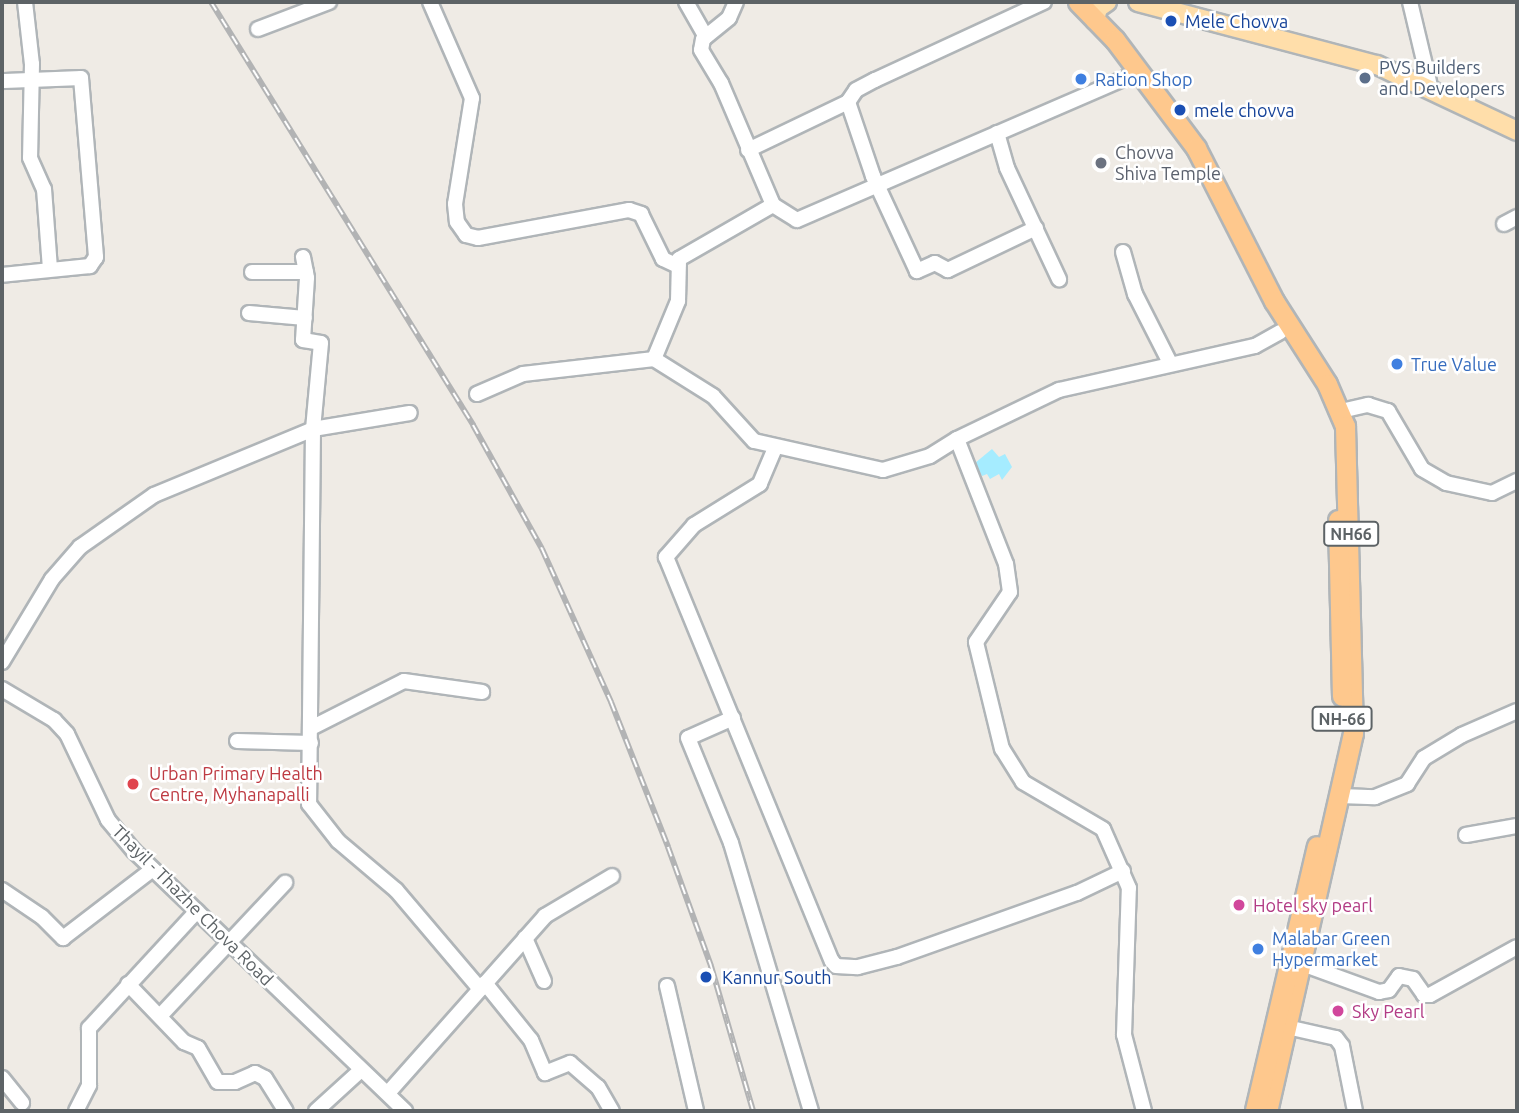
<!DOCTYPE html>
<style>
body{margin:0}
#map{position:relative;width:1519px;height:1113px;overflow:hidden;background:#efebe5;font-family:Ubuntu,sans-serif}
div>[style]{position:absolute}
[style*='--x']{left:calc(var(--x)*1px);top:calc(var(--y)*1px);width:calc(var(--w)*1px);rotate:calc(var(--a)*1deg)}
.water>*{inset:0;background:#a5ecff}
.roads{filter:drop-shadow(2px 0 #b0b5b8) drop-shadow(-2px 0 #b0b5b8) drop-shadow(0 2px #b0b5b8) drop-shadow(0 -2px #b0b5b8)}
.minor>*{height:14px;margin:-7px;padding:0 7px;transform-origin:7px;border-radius:7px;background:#fff}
.major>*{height:18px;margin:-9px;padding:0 9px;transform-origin:9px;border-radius:9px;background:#ffdeaa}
.highway>*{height:19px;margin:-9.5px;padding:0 9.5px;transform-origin:9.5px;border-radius:9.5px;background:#fec88d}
.rail>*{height:6px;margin-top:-3px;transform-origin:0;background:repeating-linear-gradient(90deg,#fff 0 10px,#b2b3b4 0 20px);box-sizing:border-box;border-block:2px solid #b2b3b4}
.dots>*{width:19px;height:19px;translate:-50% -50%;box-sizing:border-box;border:4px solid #fff;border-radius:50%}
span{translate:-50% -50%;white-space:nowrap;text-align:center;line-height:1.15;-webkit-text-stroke:5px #fff;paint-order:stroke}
.shield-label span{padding:2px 5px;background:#fff;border:2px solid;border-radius:5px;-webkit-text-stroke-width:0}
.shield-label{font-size:16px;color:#5d6366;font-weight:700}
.transit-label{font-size:18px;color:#164399}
.left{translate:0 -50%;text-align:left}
.service-label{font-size:18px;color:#4e5e75}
.shop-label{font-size:18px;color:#366cbe}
.worship-label{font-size:18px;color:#5b616d}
.health-label{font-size:18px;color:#be3a42}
.street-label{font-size:18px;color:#5d6366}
.hotel-label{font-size:18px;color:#b23c85}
.frame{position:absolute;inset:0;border:4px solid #5d6366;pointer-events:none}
</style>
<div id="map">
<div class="water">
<div style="clip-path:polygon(992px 449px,999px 457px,1005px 454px,1012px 467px,1002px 480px,999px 474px,990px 479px,987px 474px,982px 476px,975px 463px)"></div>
</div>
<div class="roads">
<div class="minor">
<div style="--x:25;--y:2;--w:62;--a:83.6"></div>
<div style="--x:32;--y:64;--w:94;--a:91.2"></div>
<div style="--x:30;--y:158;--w:34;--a:66"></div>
<div style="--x:44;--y:189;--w:80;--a:85.7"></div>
<div style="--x:430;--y:2;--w:105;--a:66.4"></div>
<div style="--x:472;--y:98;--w:107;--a:99.1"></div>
<div style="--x:455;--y:204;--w:18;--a:84"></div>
<div style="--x:457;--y:222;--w:16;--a:55"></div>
<div style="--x:466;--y:235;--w:12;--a:14"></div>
<div style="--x:478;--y:238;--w:154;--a:-10.5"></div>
<div style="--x:629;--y:210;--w:13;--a:18"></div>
<div style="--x:641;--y:214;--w:50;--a:63.9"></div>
<div style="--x:663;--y:259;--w:17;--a:25"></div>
<div style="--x:686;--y:2;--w:40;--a:60.3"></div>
<div style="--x:736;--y:2;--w:17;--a:114"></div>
<div style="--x:729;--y:18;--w:33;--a:141"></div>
<div style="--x:703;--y:39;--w:11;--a:100"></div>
<div style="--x:701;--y:50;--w:39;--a:59"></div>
<div style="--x:721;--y:83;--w:133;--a:66.9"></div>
<div style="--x:1410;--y:2;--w:90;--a:76.6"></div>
<div style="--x:258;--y:29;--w:76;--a:-20.8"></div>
<div style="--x:2;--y:81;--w:79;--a:-2.2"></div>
<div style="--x:81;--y:78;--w:180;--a:85.2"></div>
<div style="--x:96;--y:257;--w:11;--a:124"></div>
<div style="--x:90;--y:266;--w:88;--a:174.2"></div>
<div style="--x:997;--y:133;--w:36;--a:74"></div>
<div style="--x:1007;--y:168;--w:123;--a:64.9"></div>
<div style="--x:748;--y:150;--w:111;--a:-25.6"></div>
<div style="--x:1504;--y:224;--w:15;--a:-28"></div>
<div style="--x:1036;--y:228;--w:98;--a:154.5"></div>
<div style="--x:948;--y:270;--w:15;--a:-152"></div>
<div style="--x:935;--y:263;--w:20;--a:156"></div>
<div style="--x:917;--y:271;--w:105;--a:-114.9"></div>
<div style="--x:873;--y:176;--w:78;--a:-108.7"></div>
<div style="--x:848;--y:102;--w:14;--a:-56"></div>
<div style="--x:856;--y:90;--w:21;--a:-28"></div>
<div style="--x:875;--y:80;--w:186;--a:-24.8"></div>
<div style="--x:1123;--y:252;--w:44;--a:74.1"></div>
<div style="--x:1135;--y:294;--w:77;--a:63.1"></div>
<div style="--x:303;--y:257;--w:21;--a:79"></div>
<div style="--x:307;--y:278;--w:62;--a:93.7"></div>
<div style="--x:303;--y:340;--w:18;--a:9"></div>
<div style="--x:321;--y:343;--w:86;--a:95.3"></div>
<div style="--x:313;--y:429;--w:375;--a:90.6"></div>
<div style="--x:309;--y:804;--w:47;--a:51.9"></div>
<div style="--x:338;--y:841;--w:76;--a:40.2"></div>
<div style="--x:396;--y:890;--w:130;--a:49.7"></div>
<div style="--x:252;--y:272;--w:54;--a:0"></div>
<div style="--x:249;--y:313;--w:56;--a:5.1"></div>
<div style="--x:477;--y:394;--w:50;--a:-23.5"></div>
<div style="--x:523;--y:374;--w:132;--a:-6.5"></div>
<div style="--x:1341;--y:411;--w:28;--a:-13"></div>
<div style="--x:1368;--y:405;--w:21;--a:17"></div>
<div style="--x:1388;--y:411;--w:67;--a:59.6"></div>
<div style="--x:1422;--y:469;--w:28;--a:30"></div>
<div style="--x:1446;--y:483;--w:47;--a:12.3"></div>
<div style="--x:1492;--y:493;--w:28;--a:-26"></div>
<div style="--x:957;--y:439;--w:32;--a:148"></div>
<div style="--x:930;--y:456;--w:49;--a:163.4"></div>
<div style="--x:883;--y:470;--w:132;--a:-167.3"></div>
<div style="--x:754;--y:441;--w:61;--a:-132.3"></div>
<div style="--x:713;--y:396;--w:70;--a:-147.9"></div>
<div style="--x:654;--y:359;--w:63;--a:-67.5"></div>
<div style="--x:678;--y:301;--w:42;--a:-88.6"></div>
<div style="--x:679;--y:259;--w:108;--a:-29.9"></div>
<div style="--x:773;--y:205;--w:28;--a:32"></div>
<div style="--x:797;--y:220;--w:363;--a:-23.4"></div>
<div style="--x:775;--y:448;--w:39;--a:113"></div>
<div style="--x:760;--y:484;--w:78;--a:148.2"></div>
<div style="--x:694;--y:525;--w:43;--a:131.2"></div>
<div style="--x:666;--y:557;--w:437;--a:67.7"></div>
<div style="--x:832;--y:961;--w:6;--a:51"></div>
<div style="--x:836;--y:966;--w:22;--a:3"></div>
<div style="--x:858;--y:967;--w:40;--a:-14.4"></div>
<div style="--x:897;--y:957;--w:191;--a:-19.6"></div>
<div style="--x:1077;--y:893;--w:51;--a:-25.6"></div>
<div style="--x:2;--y:662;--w:97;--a:-58.9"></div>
<div style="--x:52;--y:579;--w:43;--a:-48.8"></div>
<div style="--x:80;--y:547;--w:90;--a:-35.1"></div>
<div style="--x:154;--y:495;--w:172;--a:-22.5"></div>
<div style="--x:313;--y:429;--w:98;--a:-9.4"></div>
<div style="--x:2;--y:689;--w:61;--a:30.8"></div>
<div style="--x:54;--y:720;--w:19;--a:47"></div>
<div style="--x:67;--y:734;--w:95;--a:64.5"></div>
<div style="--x:108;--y:820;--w:40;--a:50"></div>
<div style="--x:134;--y:851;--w:376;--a:43.8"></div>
<div style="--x:733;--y:718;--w:49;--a:156"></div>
<div style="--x:688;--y:738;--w:113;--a:67.7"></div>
<div style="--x:731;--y:843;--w:280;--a:73.4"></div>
<div style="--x:311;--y:728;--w:104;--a:-26.8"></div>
<div style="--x:404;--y:681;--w:79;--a:8"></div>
<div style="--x:237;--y:741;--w:74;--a:1.5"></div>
<div style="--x:1340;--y:796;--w:35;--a:2"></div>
<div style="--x:1375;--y:797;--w:35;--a:-22"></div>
<div style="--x:1407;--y:784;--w:31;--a:-57"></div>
<div style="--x:1424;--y:758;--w:44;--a:-31.2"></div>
<div style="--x:1462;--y:735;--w:60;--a:-23.6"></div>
<div style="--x:1466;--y:835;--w:52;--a:-10"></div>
<div style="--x:2;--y:890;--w:48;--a:34"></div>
<div style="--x:42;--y:917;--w:30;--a:45"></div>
<div style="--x:63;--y:938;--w:113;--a:-37.5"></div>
<div style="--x:525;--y:938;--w:47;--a:66.2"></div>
<div style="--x:1302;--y:964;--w:82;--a:20"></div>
<div style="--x:1379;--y:992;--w:10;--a:-11"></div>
<div style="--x:1389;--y:990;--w:17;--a:-54"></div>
<div style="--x:1399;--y:976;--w:14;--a:12"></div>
<div style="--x:1413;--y:979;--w:19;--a:55"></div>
<div style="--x:1424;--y:995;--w:6;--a:0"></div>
<div style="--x:1430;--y:995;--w:99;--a:-28.9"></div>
<div style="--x:485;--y:983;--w:73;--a:51.1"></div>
<div style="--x:531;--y:1040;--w:36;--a:67"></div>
<div style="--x:545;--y:1073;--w:27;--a:-22"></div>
<div style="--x:570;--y:1063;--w:37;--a:41"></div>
<div style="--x:598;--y:1087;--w:28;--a:60"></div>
<div style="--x:128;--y:984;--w:81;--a:46"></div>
<div style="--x:184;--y:1042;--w:15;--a:23"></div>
<div style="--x:198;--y:1048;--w:39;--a:60"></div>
<div style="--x:218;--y:1082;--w:17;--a:0"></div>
<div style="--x:235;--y:1082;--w:22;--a:-24"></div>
<div style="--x:255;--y:1073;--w:11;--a:27"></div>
<div style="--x:265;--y:1078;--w:39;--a:58"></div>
<div style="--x:667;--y:986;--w:128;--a:76.9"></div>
<div style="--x:160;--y:1016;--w:183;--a:-46.8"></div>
<div style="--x:1287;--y:1027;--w:50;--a:12.7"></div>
<div style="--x:1336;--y:1038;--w:10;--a:53"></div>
<div style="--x:1342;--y:1046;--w:66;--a:78.7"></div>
<div style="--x:2;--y:1078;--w:32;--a:51"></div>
<div style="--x:388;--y:1093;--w:237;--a:-48.4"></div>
<div style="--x:545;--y:916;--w:78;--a:-30.8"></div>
<div style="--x:76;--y:1111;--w:29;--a:-63"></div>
<div style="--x:89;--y:1085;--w:57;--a:-90"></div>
<div style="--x:89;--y:1028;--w:159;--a:-47.3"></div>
<div style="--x:316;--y:1111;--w:61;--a:-42.3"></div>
<div style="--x:1144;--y:1111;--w:79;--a:-104.7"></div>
<div style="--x:1124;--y:1035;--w:147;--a:-88.1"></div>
<div style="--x:1129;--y:888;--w:64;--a:-113.8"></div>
<div style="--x:1103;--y:829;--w:93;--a:-149.6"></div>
<div style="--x:1023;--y:782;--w:39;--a:-122"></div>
<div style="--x:1002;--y:749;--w:110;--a:-103.7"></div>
<div style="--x:976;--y:642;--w:60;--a:-55.8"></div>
<div style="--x:1010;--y:592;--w:28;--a:-98"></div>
<div style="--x:1006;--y:564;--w:134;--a:-111.4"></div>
<div style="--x:957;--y:439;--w:113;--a:-25.7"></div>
<div style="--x:1059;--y:390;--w:201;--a:-12.7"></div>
<div style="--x:1255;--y:346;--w:29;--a:-29"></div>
</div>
<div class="major">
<div style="--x:1138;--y:2;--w:247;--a:14.8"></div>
<div style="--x:1377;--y:65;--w:155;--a:25.2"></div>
<div style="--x:1095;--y:20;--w:12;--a:-76"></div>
<div style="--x:1098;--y:8;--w:11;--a:-34"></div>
</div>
<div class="highway">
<div style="--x:1078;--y:2;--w:53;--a:45.8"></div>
<div style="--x:1115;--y:40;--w:135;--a:53.1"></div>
<div style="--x:1196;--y:148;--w:172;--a:63"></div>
<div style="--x:1274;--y:301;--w:98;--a:57.4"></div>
<div style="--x:1327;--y:384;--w:46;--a:66.8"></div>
<div style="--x:1345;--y:426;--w:307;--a:88.5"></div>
<div style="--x:1353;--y:733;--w:388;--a:102.8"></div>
<div style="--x:1338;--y:520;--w:176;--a:88.7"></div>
<div style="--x:1255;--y:1110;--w:271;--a:-76.8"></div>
</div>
</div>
<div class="rail">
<div style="--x:211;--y:2;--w:498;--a:58.2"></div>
<div style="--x:473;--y:425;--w:142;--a:60.9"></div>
<div style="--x:542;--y:549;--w:168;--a:65.7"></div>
<div style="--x:611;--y:702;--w:156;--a:68.5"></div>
<div style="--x:668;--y:847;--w:127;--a:70.1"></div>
<div style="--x:711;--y:966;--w:151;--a:73.8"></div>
</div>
<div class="dots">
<div style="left:1171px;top:21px;background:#1a4fb4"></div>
<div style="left:1365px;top:78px;background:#5c6f8a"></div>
<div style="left:1081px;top:79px;background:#3f7fe0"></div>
<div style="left:1180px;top:110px;background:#1a4fb4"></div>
<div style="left:1101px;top:163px;background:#6b7280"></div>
<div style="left:1397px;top:364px;background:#3f7fe0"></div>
<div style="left:133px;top:784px;background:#e0444e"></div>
<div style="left:1239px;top:905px;background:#d1479c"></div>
<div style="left:1258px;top:949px;background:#3f7fe0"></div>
<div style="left:706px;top:977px;background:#1a4fb4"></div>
<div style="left:1338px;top:1011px;background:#d1479c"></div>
</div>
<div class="shield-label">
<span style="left:1351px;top:534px">NH66</span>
<span style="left:1342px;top:719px">NH-66</span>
</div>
<div class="transit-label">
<span class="left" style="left:1185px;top:21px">Mele Chovva</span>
<span class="left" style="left:1194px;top:110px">mele chovva</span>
<span class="left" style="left:722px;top:977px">Kannur South</span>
</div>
<div class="service-label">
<span class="left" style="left:1379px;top:78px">PVS Builders<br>and Developers</span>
</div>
<div class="shop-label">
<span class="left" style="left:1095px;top:79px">Ration Shop</span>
<span class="left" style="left:1411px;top:364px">True Value</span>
<span class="left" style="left:1272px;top:949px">Malabar Green<br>Hypermarket</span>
</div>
<div class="worship-label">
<span class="left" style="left:1115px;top:163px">Chovva<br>Shiva Temple</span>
</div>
<div class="health-label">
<span class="left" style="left:149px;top:784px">Urban Primary Health<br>Centre, Myhanapalli</span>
</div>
<div class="street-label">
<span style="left:193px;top:905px;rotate:45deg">Thayil - Thazhe Chova Road</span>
</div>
<div class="hotel-label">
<span class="left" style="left:1253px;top:905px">Hotel sky pearl</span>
<span class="left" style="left:1352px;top:1011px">Sky Pearl</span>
</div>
<div class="frame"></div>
</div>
